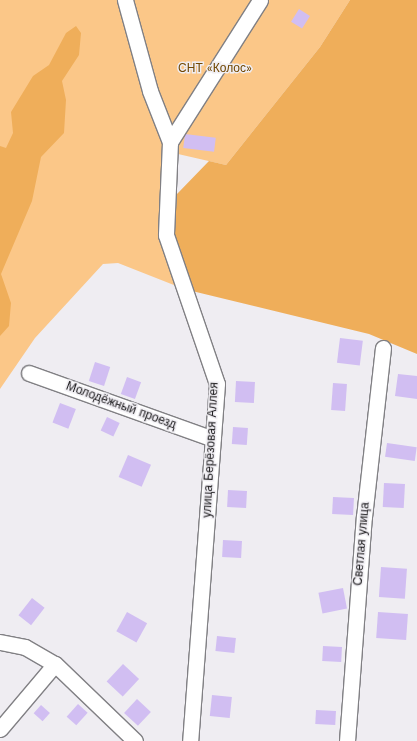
<!DOCTYPE html>
<meta charset="utf-8">
<style>
body{margin:0}
#map{position:relative;width:417px;height:741px;overflow:hidden;background:#efedf2;font-family:"Work Sans",sans-serif}
div>[style]{position:absolute}
[style*='--x']{left:calc(var(--x)*1px);top:calc(var(--y)*1px);width:calc(var(--w)*1px);rotate:calc(var(--a)*1deg)}
.green>*{inset:0;background:#fbc788}
.forest>*{inset:0;background:#efae5a}
.building>*{inset:0;background:#d1bef2;transform-origin:0 0}
.roads{filter:drop-shadow(1px 0 #818084) drop-shadow(-1px 0 #818084) drop-shadow(0 1px #818084) drop-shadow(0 -1px #818084)}
.minor>*{height:15px;margin:-7.5px;padding:0 7.5px;transform-origin:7.5px;border-radius:7.5px;background:#fff}
span{translate:-50% -50%;white-space:nowrap;text-align:center;line-height:1.15;-webkit-text-stroke:3px #efedf2;paint-order:stroke}
.park-label{font-size:12px;color:#714701}
.street-label{font-size:12px;color:#1a191b}
</style>
<div id="map">
<div class="green">
<div style="clip-path:polygon(0 0,350px 0,320px 47px,226px 165px,178px 154px,170px 143px,166px 235px,184px 289px,118px 263px,103px 264px,35px 338px,0 389px)"></div>
</div>
<div class="forest">
<div style="clip-path:polygon(350px 0,417px 0,417px 354px,369px 334px,192px 291px,174px 234px,177px 194px,209px 161px,226px 165px,320px 47px)"></div>
<div style="clip-path:polygon(76px 26px,81px 33px,79px 55px,62px 81px,66px 100px,64px 133px,41px 157px,32px 201px,1px 274px,11px 303px,9px 326px,0 336px,0 146px,6px 148px,13px 133px,11px 112px,33px 76px,49px 65px,66px 33px)"></div>
</div>
<div class="building">
<div style="left:299px;top:9px;width:13px;height:15px;rotate:32deg"></div>
<div style="left:185px;top:134px;width:31px;height:14px;rotate:7deg"></div>
<div style="left:340px;top:338px;width:23px;height:25px;rotate:7deg"></div>
<div style="left:95px;top:362px;width:16px;height:20px;rotate:18deg"></div>
<div style="clip-path:polygon(398px 374px,417px 376px,417px 399px,395px 396px)"></div>
<div style="left:127px;top:377px;width:15px;height:18px;rotate:20deg"></div>
<div style="left:236px;top:381px;width:19px;height:21px;rotate:3deg"></div>
<div style="left:333px;top:383px;width:14px;height:27px;rotate:4deg"></div>
<div style="left:60px;top:403px;width:17px;height:21px;rotate:21deg"></div>
<div style="left:107px;top:417px;width:14px;height:15px;rotate:25deg"></div>
<div style="left:233px;top:427px;width:15px;height:17px;rotate:4deg"></div>
<div style="left:387px;top:443px;width:30px;height:14px;rotate:8deg"></div>
<div style="left:128px;top:455px;width:25px;height:24px;rotate:23deg"></div>
<div style="left:384px;top:483px;width:21px;height:24px;rotate:3deg"></div>
<div style="left:228px;top:490px;width:19px;height:17px;rotate:3deg"></div>
<div style="left:333px;top:497px;width:21px;height:17px;rotate:3deg"></div>
<div style="left:223px;top:540px;width:19px;height:17px;rotate:3deg"></div>
<div style="left:381px;top:567px;width:26px;height:30px;rotate:4deg"></div>
<div style="left:343px;top:588px;width:21px;height:25px;rotate:79deg"></div>
<div style="left:32px;top:598px;width:16px;height:22px;rotate:38deg"></div>
<div style="left:127px;top:612px;width:23px;height:22px;rotate:29deg"></div>
<div style="left:378px;top:612px;width:30px;height:26px;rotate:4deg"></div>
<div style="left:217px;top:636px;width:19px;height:15px;rotate:6deg"></div>
<div style="left:323px;top:646px;width:19px;height:15px;rotate:3deg"></div>
<div style="left:123px;top:664px;width:22px;height:24px;rotate:43deg"></div>
<div style="left:212px;top:695px;width:20px;height:21px;rotate:6deg"></div>
<div style="left:137px;top:699px;width:19px;height:19px;rotate:43deg"></div>
<div style="left:78px;top:704px;width:13px;height:17px;rotate:42deg"></div>
<div style="left:41px;top:705px;width:12px;height:11px;rotate:42deg"></div>
<div style="left:316px;top:710px;width:20px;height:14px;rotate:3deg"></div>
</div>
<div class="roads">
<div class="minor">
<div style="--x:125;--y:0;--w:94;--a:74.6"></div>
<div style="--x:150;--y:91;--w:55;--a:68.6"></div>
<div style="--x:170;--y:142;--w:93;--a:92.5"></div>
<div style="--x:166;--y:235;--w:157;--a:71.1"></div>
<div style="--x:217;--y:384;--w:358;--a:94.3"></div>
<div style="--x:170;--y:142;--w:168;--a:-57.6"></div>
<div style="--x:29;--y:373;--w:195;--a:19.7"></div>
<div style="--x:0;--y:642;--w:25;--a:11"></div>
<div style="--x:25;--y:647;--w:34;--a:30"></div>
<div style="--x:55;--y:664;--w:111;--a:43.9"></div>
<div style="--x:0;--y:729;--w:85;--a:-49.8"></div>
<div style="--x:347;--y:741;--w:225;--a:-85.7"></div>
<div style="--x:364;--y:517;--w:170;--a:-83.6"></div>
</div>
</div>
<div class="park-label">
<span style="left:215px;top:69px">СНТ «Колос»</span>
</div>
<div class="street-label">
<span style="left:121px;top:406px;rotate:20deg">Молодёжный проезд</span>
<span style="left:211px;top:450px;rotate:-87deg">улица Берёзовая Аллея</span>
<span style="left:362px;top:544px;rotate:-85deg">Светлая улица</span>
</div>
</div>
